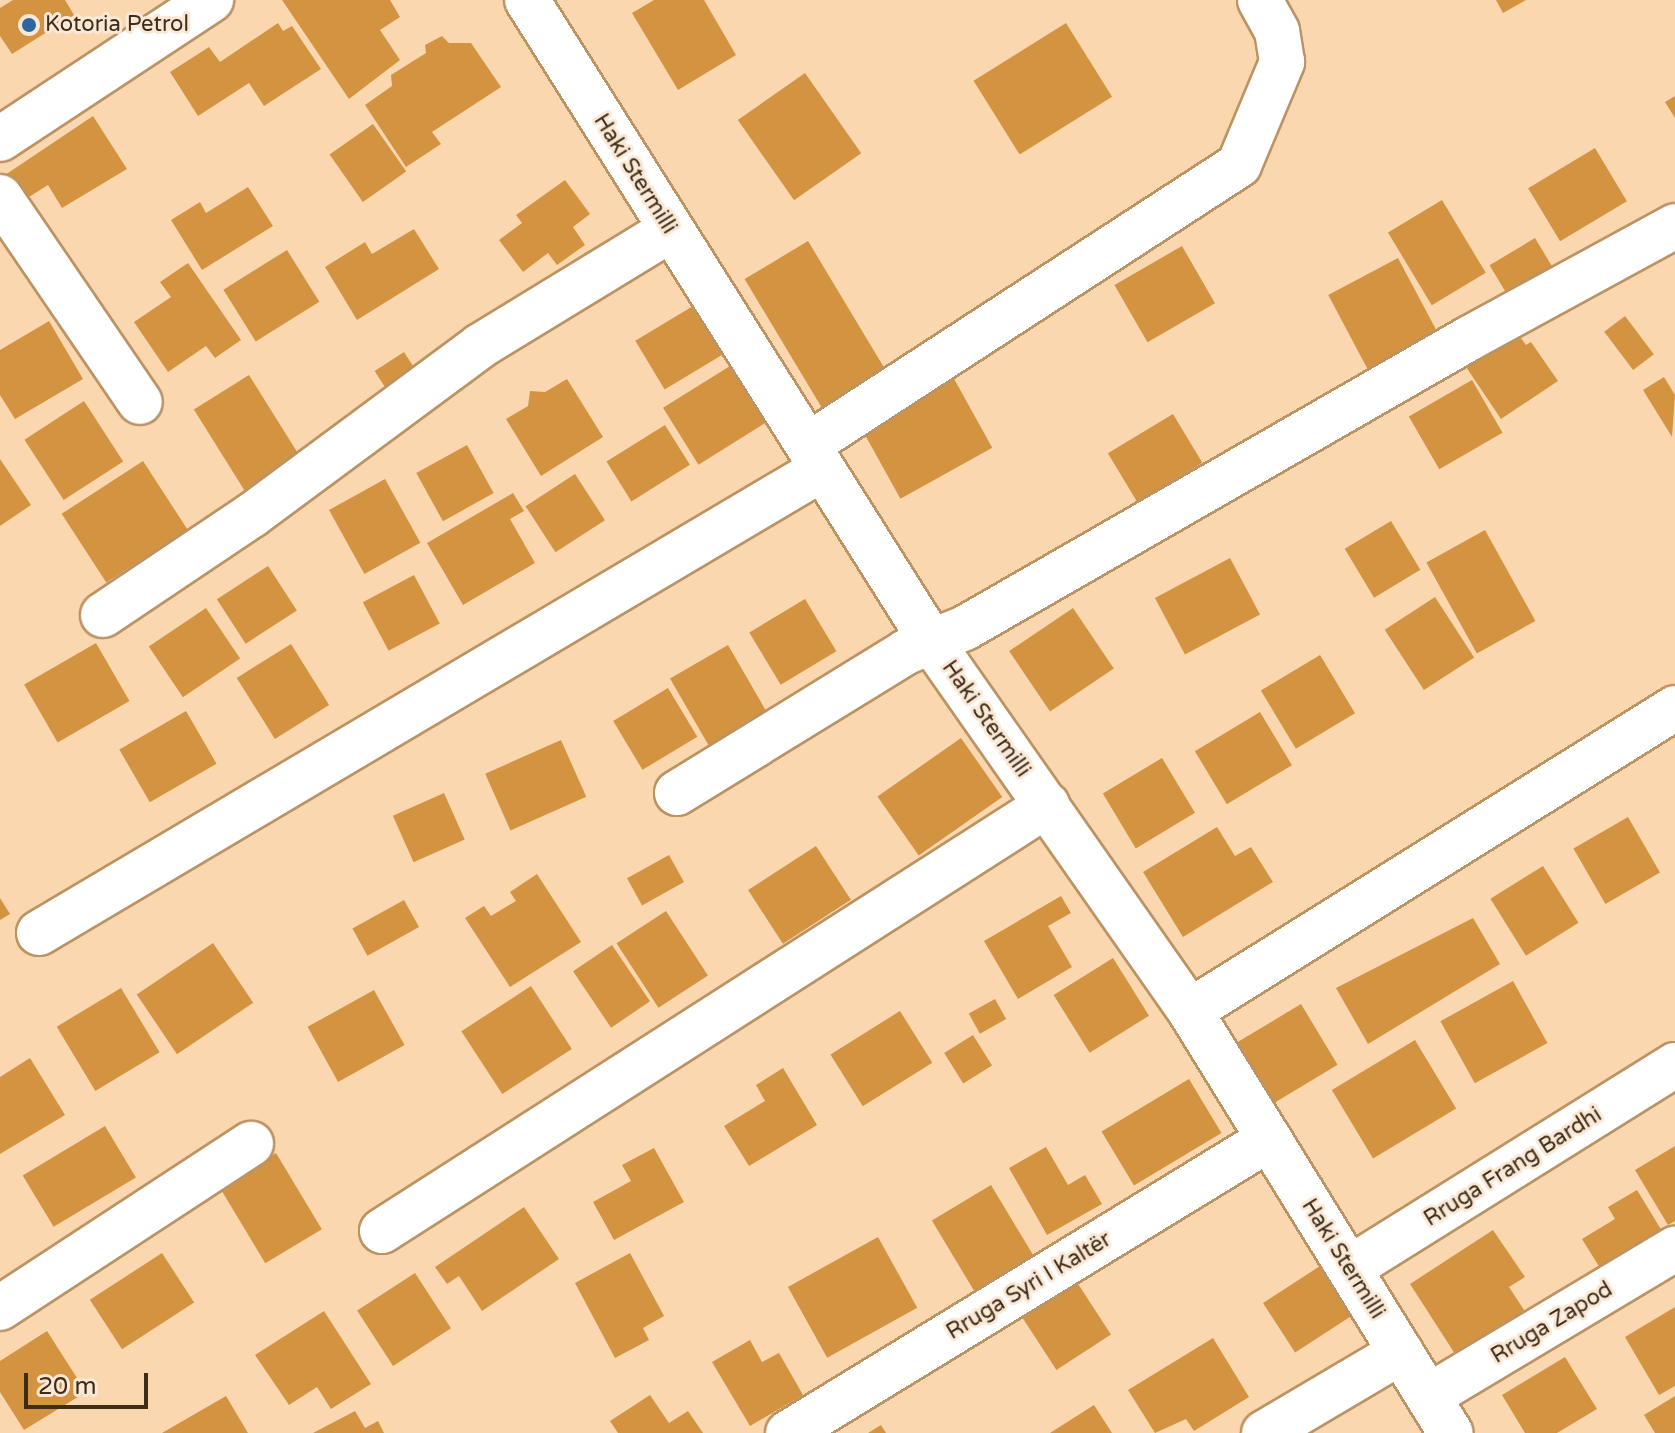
<!DOCTYPE html>
<meta charset="utf-8">
<style>
body{margin:0}
#map{position:relative;width:1675px;height:1433px;overflow:hidden;background:#fbd7b0;font-family:"Varela Round",sans-serif}
div>[style]{position:absolute}
[style*='--x']{left:calc(var(--x)*1px);top:calc(var(--y)*1px);width:calc(var(--w)*1px);rotate:calc(var(--a)*1deg)}
.building>*{inset:0;background:#d49340;transform-origin:0 0}
.roads{filter:drop-shadow(2px 0 #bc9363) drop-shadow(-2px 0 #bc9363) drop-shadow(0 2px #bc9363) drop-shadow(0 -2px #bc9363)}
.minor>*{height:44px;margin:-22px;padding:0 22px;transform-origin:22px;border-radius:22px;background:#fff}
.major>*{height:44px;margin:-22px;padding:0 22px;transform-origin:22px;border-radius:22px;background:#fff}
.dots>*{width:22px;height:22px;translate:-50% -50%;box-sizing:border-box;border:4px solid #fae8d5;border-radius:50%}
span{translate:-50% -50%;white-space:nowrap;text-align:center;line-height:1.15;-webkit-text-stroke:6px #fae8d5;paint-order:stroke}
.poi-label{font-size:22px;color:#3d2c18}
.left{translate:0 -50%;text-align:left}
.street-label{font-size:22px;color:#3d2c18}
.scale{position:absolute;left:24px;top:1373px;width:124px;height:36px;box-sizing:border-box;border:4px solid #3d2c18;border-top:0;padding-left:10px;font-size:24px;line-height:28px;white-space:nowrap;color:#3d2c18;-webkit-text-stroke:6px #fae8d5;paint-order:stroke}
</style>
<div id="map">
<div class="building">
<div style="clip-path:polygon(13px 0,65px 0,74px 15px,12px 54px,0 36px,0 8px)"></div>
<div style="clip-path:polygon(282px 0,390px 0,400px 17px,380px 30px,400px 60px,349px 99px)"></div>
<div style="clip-path:polygon(654px 0,704px 0,736px 55px,678px 90px,632px 13px)"></div>
<div style="clip-path:polygon(1496px 0,1526px 0,1503px 13px)"></div>
<div style="clip-path:polygon(278px 23px,283px 31px,292px 26px,321px 69px,264px 106px,249px 83px,198px 116px,170px 72px,209px 47px,220px 62px)"></div>
<div style="left:1066px;top:23px;width:87px;height:109px;rotate:58deg"></div>
<div style="clip-path:polygon(442px 36px,449px 43px,471px 43px,501px 87px,432px 132px,441px 144px,406px 167px,365px 105px,392px 86px,391px 75px,426px 53px,425px 45px)"></div>
<div style="left:805px;top:73px;width:98px;height:82px;rotate:55deg"></div>
<div style="clip-path:polygon(1675px 96px,1675px 118px,1665px 102px)"></div>
<div style="clip-path:polygon(93px 116px,127px 169px,62px 208px,48px 185px,21px 202px,5px 175px)"></div>
<div style="left:373px;top:124px;width:58px;height:53px;rotate:55deg"></div>
<div style="left:1595px;top:148px;width:62px;height:78px;rotate:59deg"></div>
<div style="clip-path:polygon(565px 180px,590px 214px,573px 227px,585px 245px,557px 265px,548px 253px,523px 272px,499px 240px,522px 223px,516px 215px)"></div>
<div style="clip-path:polygon(248px 187px,273px 226px,202px 270px,171px 220px,200px 202px,206px 213px)"></div>
<div style="left:1442px;top:200px;width:85px;height:63px;rotate:59deg"></div>
<div style="clip-path:polygon(414px 229px,439px 269px,357px 320px,325px 267px,365px 242px,372px 254px)"></div>
<div style="left:1535px;top:238px;width:39px;height:53px;rotate:59deg"></div>
<div style="left:808px;top:241px;width:164px;height:74px;rotate:59deg"></div>
<div style="left:1182px;top:246px;width:66px;height:78px;rotate:60deg"></div>
<div style="left:287px;top:250px;width:61px;height:75px;rotate:58deg"></div>
<div style="left:1398px;top:258px;width:84px;height:79px;rotate:62deg"></div>
<div style="clip-path:polygon(188px 263px,241px 340px,215px 358px,206px 346px,168px 372px,134px 322px,171px 297px,160px 282px)"></div>
<div style="left:703px;top:300px;width:57px;height:79px;rotate:59deg"></div>
<div style="left:1625px;top:316px;width:48px;height:26px;rotate:53deg"></div>
<div style="clip-path:polygon(49px 321px,83px 379px,15px 419px,0 395px,0 350px)"></div>
<div style="clip-path:polygon(1511px 324px,1526px 345px,1531px 342px,1558px 381px,1501px 419px,1460px 358px)"></div>
<div style="left:404px;top:352px;width:27px;height:35px;rotate:57deg"></div>
<div style="left:730px;top:366px;width:67px;height:79px;rotate:58deg"></div>
<div style="left:249px;top:375px;width:97px;height:65px;rotate:58deg"></div>
<div style="left:953px;top:377px;width:81px;height:105px;rotate:61deg"></div>
<div style="clip-path:polygon(1664px 377px,1675px 395px,1672px 437px,1643px 390px)"></div>
<div style="clip-path:polygon(567px 379px,603px 437px,541px 476px,506px 419px,528px 406px,530px 391px,545px 392px)"></div>
<div style="left:1472px;top:380px;width:61px;height:73px;rotate:60deg"></div>
<div style="left:84px;top:401px;width:72px;height:71px;rotate:57deg"></div>
<div style="left:1173px;top:414px;width:57px;height:76px;rotate:59deg"></div>
<div style="left:665px;top:425px;width:47px;height:69px;rotate:58deg"></div>
<div style="left:467px;top:445px;width:55px;height:58px;rotate:61deg"></div>
<div style="clip-path:polygon(0 459px,31px 505px,0 526px)"></div>
<div style="left:143px;top:461px;width:82px;height:97px;rotate:57deg"></div>
<div style="left:575px;top:474px;width:55px;height:59px;rotate:57deg"></div>
<div style="left:385px;top:479px;width:73px;height:64px;rotate:61deg"></div>
<div style="clip-path:polygon(513px 493px,524px 511px,510px 519px,535px 563px,463px 605px,427px 543px)"></div>
<div style="left:1391px;top:521px;width:57px;height:54px;rotate:59deg"></div>
<div style="left:1485px;top:530px;width:104px;height:67px;rotate:61deg"></div>
<div style="left:1230px;top:558px;width:64px;height:85px;rotate:62deg"></div>
<div style="left:268px;top:566px;width:53px;height:61px;rotate:57deg"></div>
<div style="left:414px;top:575px;width:55px;height:58px;rotate:62deg"></div>
<div style="left:1435px;top:597px;width:72px;height:60px;rotate:57deg"></div>
<div style="left:805px;top:599px;width:61px;height:65px;rotate:59deg"></div>
<div style="left:206px;top:608px;width:61px;height:69px;rotate:56deg"></div>
<div style="left:1073px;top:608px;width:73px;height:77px;rotate:56deg"></div>
<div style="left:96px;top:643px;width:67px;height:83px;rotate:60deg"></div>
<div style="left:291px;top:644px;width:72px;height:64px;rotate:58deg"></div>
<div style="left:728px;top:645px;width:80px;height:67px;rotate:60deg"></div>
<div style="left:1320px;top:655px;width:68px;height:69px;rotate:59deg"></div>
<div style="left:668px;top:688px;width:57px;height:64px;rotate:59deg"></div>
<div style="left:186px;top:711px;width:61px;height:77px;rotate:60deg"></div>
<div style="left:1260px;top:712px;width:62px;height:76px;rotate:59deg"></div>
<div style="left:961px;top:738px;width:72px;height:102px;rotate:55deg"></div>
<div style="left:561px;top:740px;width:62px;height:83px;rotate:66deg"></div>
<div style="left:1162px;top:758px;width:64px;height:69px;rotate:59deg"></div>
<div style="left:444px;top:793px;width:51px;height:56px;rotate:66deg"></div>
<div style="left:1628px;top:817px;width:64px;height:63px;rotate:60deg"></div>
<div style="clip-path:polygon(1217px 827px,1235px 856px,1251px 847px,1273px 882px,1183px 937px,1143px 872px)"></div>
<div style="left:816px;top:846px;width:64px;height:81px;rotate:57deg"></div>
<div style="left:669px;top:855px;width:31px;height:48px;rotate:61deg"></div>
<div style="left:1543px;top:866px;width:67px;height:62px;rotate:58deg"></div>
<div style="clip-path:polygon(537px 874px,581px 942px,510px 987px,465px 918px,484px 906px,491px 916px,516px 901px,510px 892px)"></div>
<div style="clip-path:polygon(1061px 896px,1071px 913px,1048px 926px,1072px 967px,1018px 999px,984px 941px)"></div>
<div style="clip-path:polygon(0 898px,10px 914px,0 920px)"></div>
<div style="left:404px;top:900px;width:31px;height:59px;rotate:61deg"></div>
<div style="left:666px;top:911px;width:77px;height:59px;rotate:57deg"></div>
<div style="clip-path:polygon(1473px 918px,1500px 964px,1368px 1044px,1336px 988px)"></div>
<div style="left:213px;top:943px;width:72px;height:92px;rotate:56deg"></div>
<div style="left:612px;top:945px;width:68px;height:47px;rotate:56deg"></div>
<div style="left:1113px;top:958px;width:68px;height:70px;rotate:58deg"></div>
<div style="left:1513px;top:981px;width:71px;height:83px;rotate:61deg"></div>
<div style="left:531px;top:986px;width:75px;height:83px;rotate:57deg"></div>
<div style="left:121px;top:988px;width:75px;height:75px;rotate:59deg"></div>
<div style="left:374px;top:990px;width:63px;height:76px;rotate:61deg"></div>
<div style="left:995px;top:999px;width:23px;height:30px;rotate:61deg"></div>
<div style="left:1301px;top:1004px;width:71px;height:91px;rotate:59deg"></div>
<div style="left:900px;top:1011px;width:61px;height:82px;rotate:58deg"></div>
<div style="left:973px;top:1035px;width:36px;height:34px;rotate:58deg"></div>
<div style="left:1415px;top:1040px;width:80px;height:97px;rotate:59deg"></div>
<div style="clip-path:polygon(30px 1058px,65px 1115px,0 1154px,0 1077px)"></div>
<div style="clip-path:polygon(783px 1068px,817px 1125px,749px 1166px,724px 1126px,765px 1101px,756px 1085px)"></div>
<div style="left:1189px;top:1079px;width:63px;height:102px;rotate:59deg"></div>
<div style="left:105px;top:1126px;width:60px;height:96px;rotate:59deg"></div>
<div style="clip-path:polygon(1675px 1146px,1675px 1221px,1668px 1225px,1635px 1170px)"></div>
<div style="clip-path:polygon(1046px 1147px,1068px 1185px,1085px 1175px,1102px 1204px,1047px 1235px,1009px 1168px)"></div>
<div style="clip-path:polygon(654px 1148px,684px 1202px,614px 1240px,593px 1202px,631px 1181px,622px 1165px)"></div>
<div style="left:276px;top:1153px;width:89px;height:66px;rotate:59deg"></div>
<div style="left:991px;top:1185px;width:87px;height:69px;rotate:59deg"></div>
<div style="clip-path:polygon(1637px 1190px,1662px 1231px,1600px 1268px,1582px 1239px,1615px 1219px,1608px 1207px)"></div>
<div style="clip-path:polygon(524px 1207px,559px 1259px,482px 1311px,459px 1276px,447px 1284px,435px 1267px)"></div>
<div style="clip-path:polygon(1493px 1230px,1525px 1277px,1509px 1287px,1526px 1313px,1457px 1357px,1410px 1284px)"></div>
<div style="left:878px;top:1237px;width:81px;height:103px;rotate:61deg"></div>
<div style="left:162px;top:1253px;width:59px;height:86px;rotate:57deg"></div>
<div style="clip-path:polygon(630px 1253px,664px 1316px,643px 1328px,649px 1340px,615px 1358px,575px 1283px)"></div>
<div style="left:1320px;top:1266px;width:59px;height:68px;rotate:57deg"></div>
<div style="left:1069px;top:1270px;width:77px;height:65px;rotate:57deg"></div>
<div style="left:415px;top:1273px;width:66px;height:69px;rotate:57deg"></div>
<div style="clip-path:polygon(1675px 1307px,1675px 1386px,1659px 1395px,1625px 1337px)"></div>
<div style="clip-path:polygon(324px 1311px,371px 1384px,331px 1409px,317px 1387px,289px 1405px,255px 1355px)"></div>
<div style="clip-path:polygon(47px 1331px,86px 1392px,24px 1430px,0 1392px,0 1361px)"></div>
<div style="clip-path:polygon(1213px 1338px,1249px 1397px,1194px 1431px,1186px 1419px,1155px 1433px,1128px 1390px)"></div>
<div style="clip-path:polygon(750px 1340px,762px 1362px,779px 1353px,803px 1395px,750px 1426px,712px 1362px)"></div>
<div style="clip-path:polygon(1565px 1357px,1597px 1409px,1557px 1433px,1525px 1433px,1502px 1395px)"></div>
<div style="clip-path:polygon(650px 1395px,669px 1423px,688px 1411px,703px 1433px,618px 1433px,610px 1421px)"></div>
<div style="clip-path:polygon(226px 1396px,248px 1433px,162px 1433px)"></div>
<div style="clip-path:polygon(1675px 1396px,1675px 1433px,1655px 1433px,1644px 1415px)"></div>
<div style="clip-path:polygon(1094px 1405px,1112px 1433px,1050px 1433px)"></div>
<div style="clip-path:polygon(355px 1411px,365px 1428px,378px 1421px,384px 1433px,313px 1433px)"></div>
<div style="clip-path:polygon(881px 1425px,886px 1433px,868px 1433px)"></div>
</div>
<div class="roads">
<div class="minor">
<div style="--x:527;--y:0;--w:761;--a:57.77"></div>
<div style="--x:933;--y:644;--w:448;--a:55"></div>
<div style="--x:1190;--y:1011;--w:496;--a:58.3"></div>
<div style="--x:0;--y:197;--w:248;--a:55.7"></div>
<div style="--x:808;--y:445;--w:514;--a:-33.01"></div>
<div style="--x:1239;--y:165;--w:112;--a:-67.3"></div>
<div style="--x:1282;--y:62;--w:31;--a:-99"></div>
<div style="--x:1277;--y:31;--w:35;--a:-119"></div>
<div style="--x:103;--y:615;--w:179;--a:-33.9"></div>
<div style="--x:252;--y:515;--w:284;--a:-36.5"></div>
<div style="--x:480;--y:346;--w:223;--a:-31.4"></div>
<div style="--x:677;--y:793;--w:269;--a:-31.6"></div>
<div style="--x:906;--y:652;--w:64;--a:-22.1"></div>
<div style="--x:965;--y:628;--w:580;--a:-29.88"></div>
<div style="--x:1468;--y:339;--w:236;--a:-28.6"></div>
<div style="--x:39;--y:933;--w:910;--a:-30.65"></div>
<div style="--x:1190;--y:1011;--w:572;--a:-31.99"></div>
<div style="--x:382;--y:1231;--w:790;--a:-32.64"></div>
<div style="--x:1350;--y:1268;--w:383;--a:-32"></div>
<div style="--x:0;--y:1308;--w:300;--a:-33.2"></div>
<div style="--x:1429;--y:1396;--w:287;--a:-30.9"></div>
<div style="--x:788;--y:1433;--w:564;--a:-31.43"></div>
<div style="--x:1264;--y:1433;--w:159;--a:-30.6"></div>
</div>
<div class="major">
<div style="--x:0;--y:139;--w:253;--a:-33.4"></div>
</div>
</div>
<div class="dots">
<div style="left:29px;top:25px;background:#2c679f"></div>
</div>
<div class="poi-label">
<span class="left" style="left:45px;top:25px">Kotoria Petrol</span>
</div>
<div class="street-label">
<span style="left:635px;top:174px;rotate:58deg">Haki Stermilli</span>
<span style="left:986px;top:719px;rotate:55deg">Haki Stermilli</span>
<span style="left:1513px;top:1167px;rotate:-32deg">Rruga Frang Bardhi</span>
<span style="left:1343px;top:1259px;rotate:58deg">Haki Stermilli</span>
<span style="left:1029px;top:1286px;rotate:-31deg">Rruga Syri I Kaltër</span>
<span style="left:1552px;top:1323px;rotate:-31deg">Rruga Zapod</span>
</div>
<div class="scale">20 m</div>
</div>
